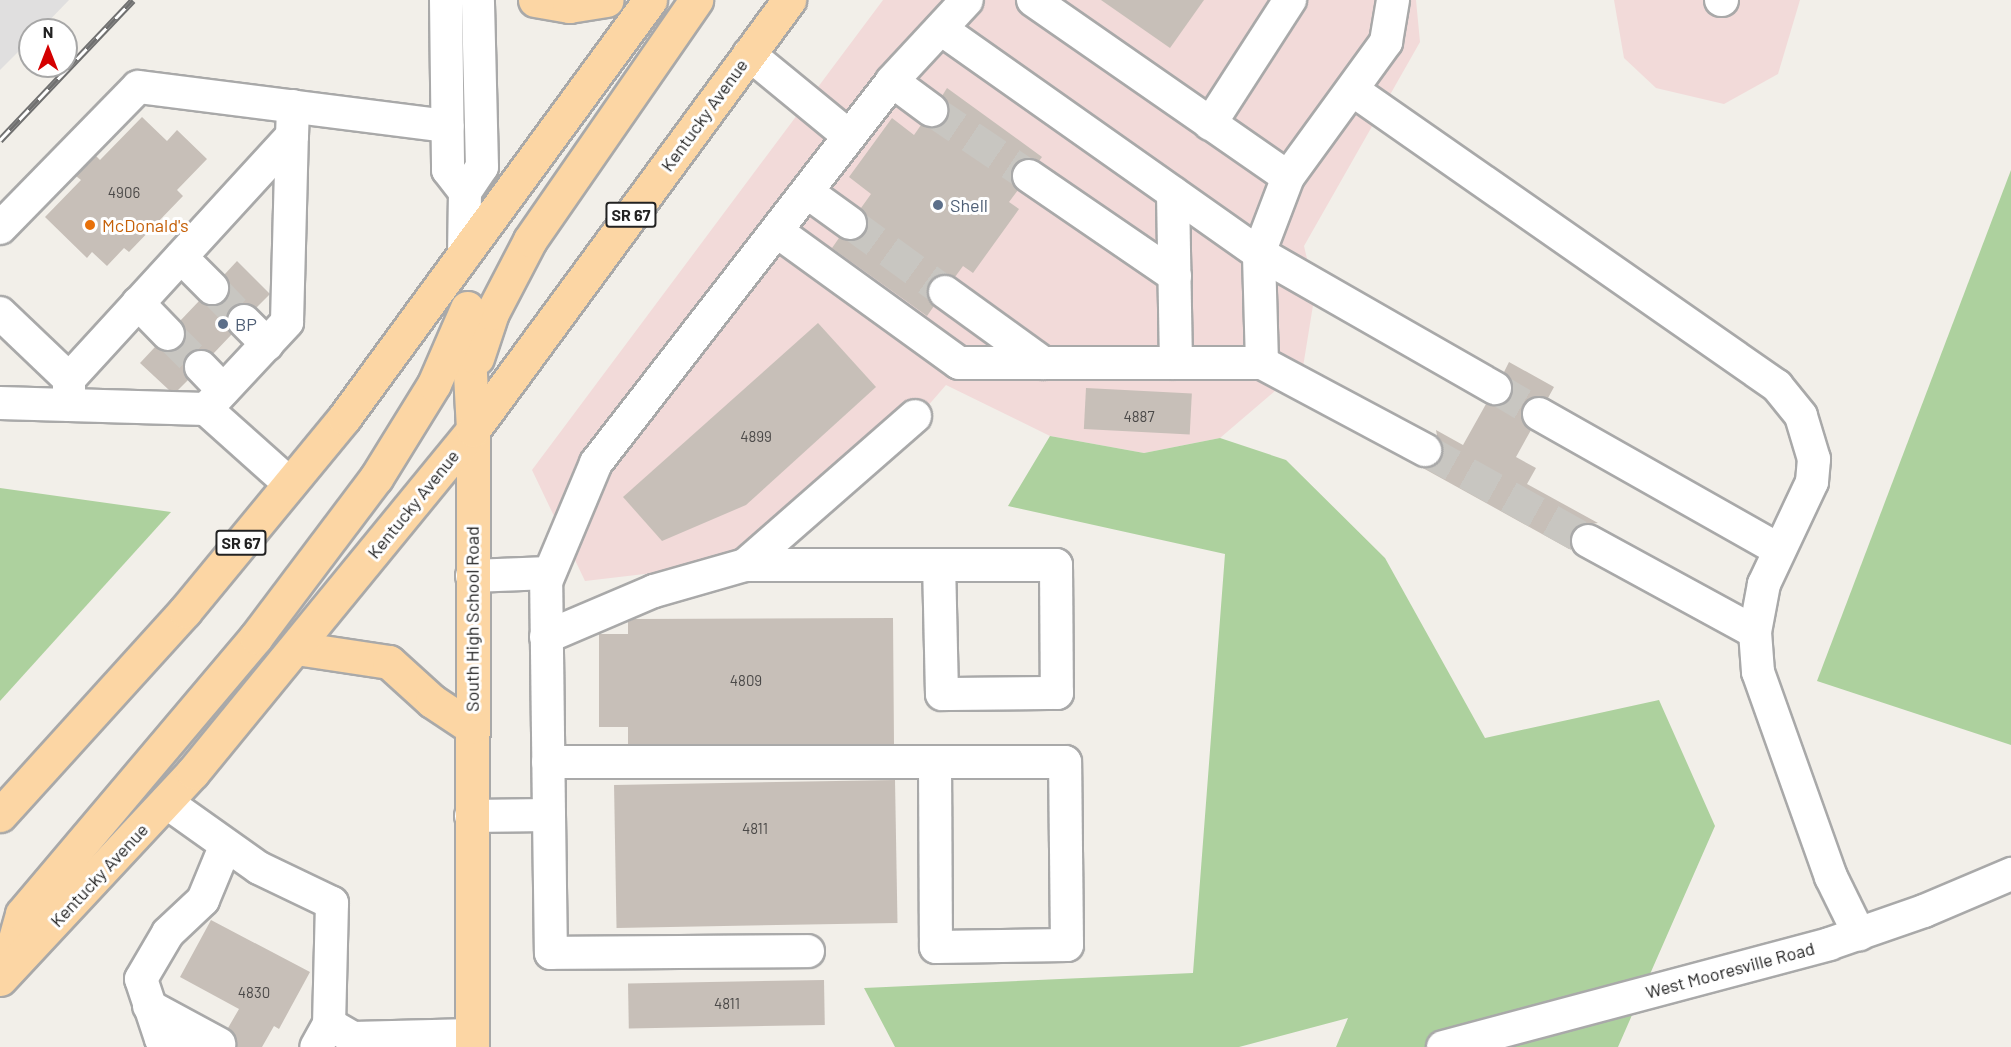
<!DOCTYPE html>
<style>
body{margin:0}
#map{position:relative;width:2011px;height:1047px;overflow:hidden;background:#f2efe9;font-family:Barlow,sans-serif}
div>[style]{position:absolute}
[style*='--x']{left:calc(var(--x)*1px);top:calc(var(--y)*1px);width:calc(var(--w)*1px);rotate:calc(var(--a)*1deg)}
.residential>*{inset:0;background:#e0dfdf}
.commercial>*{inset:0;background:#f2dad9}
.forest>*{inset:0;background:#add19e}
.building>*{inset:0;background:#c7bfb8;transform-origin:0 0}
.minor-tunnel>*{height:32px;margin-top:-16px;transform-origin:0;background:repeating-linear-gradient(90deg,#c8c6c1 0 32px,transparent 0 48px)}
.roads{filter:drop-shadow(2px 0 #a9a9a9) drop-shadow(-2px 0 #a9a9a9) drop-shadow(0 2px #a9a9a9) drop-shadow(0 -2px #a9a9a9)}
.minor>*{height:32px;margin:-16px;padding:0 16px;transform-origin:16px;border-radius:16px;background:#fff}
.major>*{height:33px;margin:-16.5px;padding:0 16.5px;transform-origin:16.5px;border-radius:16.5px;background:#fcd6a4}
.rail>*{height:7px;margin-top:-3.5px;transform-origin:0;background:repeating-linear-gradient(90deg,#fff 0 14px,#707070 0 28px);box-sizing:border-box;border-block:2px solid #707070}
.dots>*{width:16px;height:16px;translate:-50% -50%;box-sizing:border-box;border:3px solid #fff;border-radius:50%}
span{translate:-50% -50%;white-space:nowrap;text-align:center;line-height:1.15;-webkit-text-stroke:6px #fff;paint-order:stroke}
.number-label{font-size:15px;color:#4b4948}
.number-label span{-webkit-text-stroke-width:0}
.shield-label span{padding:2px 4px;background:#fff;border:2px solid;border-radius:4px;-webkit-text-stroke-width:0}
.shield-label{font-size:16px;color:#222;font-weight:700}
.street-label{font-size:18px;color:#222}
.service-label{font-size:18px;color:#4e5e75}
.left{translate:0 -50%;text-align:left}
.food-label{font-size:18px;color:#c56008}
.north{position:absolute;left:18px;top:18px;width:60px;height:60px;box-sizing:border-box;background:#fff;border:2px solid #a7a7a7;border-radius:50%;rotate:0deg;font-size:16px;font-weight:700;line-height:24px;text-align:center;color:#222}
.north::after{content:'';display:block;margin:auto;width:21px;height:27px;background:#d40000;clip-path:polygon(50% 0,100% 100%,50% 72%,0 100%)}
</style>
<div id="map">
<div class="residential">
<div style="clip-path:polygon(0 0,69px 0,40px 30px,30px 30px,30px 40px,0 70px)"></div>
</div>
<div class="commercial">
<div style="clip-path:polygon(883px 0,1416px 0,1420px 42px,1304px 246px,1315px 293px,1303px 367px,1220px 438px,1144px 453px,1050px 436px,946px 385px,867px 476px,704px 567px,585px 581px,532px 470px)"></div>
<div style="clip-path:polygon(1614px 0,1800px 0,1778px 74px,1724px 104px,1656px 88px,1624px 58px)"></div>
</div>
<div class="forest">
<div style="clip-path:polygon(2011px 170px,2011px 745px,1817px 681px)"></div>
<div style="clip-path:polygon(1050px 436px,1144px 453px,1220px 438px,1286px 460px,1385px 558px,1485px 738px,1659px 700px,1715px 826px,1618px 1047px,1336px 1047px,1348px 1018px,1239px 1047px,895px 1047px,864px 988px,1193px 973px,1225px 554px,1008px 506px)"></div>
<div style="clip-path:polygon(0 488px,171px 512px,0 701px)"></div>
</div>
<div class="building">
<div style="clip-path:polygon(1101px 0,1204px 0,1170px 48px)"></div>
<div style="clip-path:polygon(947px 88px,1042px 157px,1039px 161px,1022px 160px,1014px 166px,1011px 175px,1018px 190px,1009px 202px,1019px 209px,973px 273px,963px 266px,955px 277px,946px 274px,931px 281px,927px 291px,934px 306px,927px 316px,832px 248px,839px 238px,857px 240px,865px 233px,867px 216px,861px 208px,871px 194px,849px 177px,892px 118px,914px 135px,921px 125px,939px 126px,949px 113px,942px 96px)"></div>
<div style="clip-path:polygon(142px 117px,167px 141px,177px 130px,207px 159px,177px 190px,183px 196px,129px 252px,124px 248px,107px 266px,92px 252px,87px 258px,45px 217px,81px 180px,76px 176px,96px 156px,100px 160px)"></div>
<div style="clip-path:polygon(237px 261px,270px 294px,256px 308px,248px 304px,232px 308px,227px 317px,232px 334px,213px 354px,197px 349px,189px 354px,184px 363px,188px 380px,178px 390px,169px 390px,140px 363px,155px 347px,172px 352px,181px 346px,186px 330px,180px 321px,199px 301px,216px 305px,225px 300px,229px 284px,224px 275px)"></div>
<div style="clip-path:polygon(818px 323px,876px 387px,746px 505px,662px 541px,623px 497px)"></div>
<div style="clip-path:polygon(1509px 362px,1554px 387px,1548px 398px,1530px 398px,1523px 406px,1523px 423px,1531px 430px,1516px 457px,1536px 468px,1527px 484px,1598px 523px,1578px 526px,1569px 549px,1421px 467px,1434px 466px,1441px 458px,1436px 430px,1463px 445px,1486px 404px,1496px 406px,1510px 397px,1513px 387px,1504px 372px)"></div>
<div style="left:1086px;top:388px;width:106px;height:41px;rotate:3deg"></div>
<div style="clip-path:polygon(893px 618px,894px 744px,628px 744px,628px 727px,599px 727px,599px 634px,628px 634px,628px 622px,634px 619px)"></div>
<div style="left:895px;top:780px;width:143px;height:281px;rotate:89deg"></div>
<div style="clip-path:polygon(211px 920px,310px 972px,279px 1029px,274px 1026px,262px 1047px,236px 1047px,228px 1028px,239px 1009px,180px 977px)"></div>
<div style="left:824px;top:980px;width:45px;height:196px;rotate:89deg"></div>
</div>
<div class="minor-tunnel">
<div style="--x:931;--y:110;--w:118;--a:34"></div>
<div style="--x:850;--y:223;--w:117;--a:36"></div>
<div style="--x:212;--y:288;--w:46;--a:45.9"></div>
<div style="--x:168;--y:334;--w:47;--a:45"></div>
<div style="--x:1495;--y:388;--w:51;--a:30.6"></div>
<div style="--x:1425;--y:450;--w:187;--a:29.2"></div>
</div>
<div class="roads">
<div class="minor">
<div style="--x:446;--y:0;--w:170;--a:89.3"></div>
<div style="--x:448;--y:170;--w:28;--a:52"></div>
<div style="--x:1033;--y:0;--w:310;--a:34.8"></div>
<div style="--x:1721;--y:0;--w:1;--a:0"></div>
<div style="--x:941;--y:29;--w:389;--a:35.2"></div>
<div style="--x:1259;--y:253;--w:272;--a:29.8"></div>
<div style="--x:749;--y:54;--w:129;--a:39.4"></div>
<div style="--x:892;--y:81;--w:49;--a:36.6"></div>
<div style="--x:1354;--y:91;--w:516;--a:34.89"></div>
<div style="--x:1777;--y:386;--w:38;--a:51"></div>
<div style="--x:1801;--y:416;--w:45;--a:73.2"></div>
<div style="--x:1814;--y:459;--w:23;--a:95"></div>
<div style="--x:1812;--y:482;--w:113;--a:115.2"></div>
<div style="--x:1764;--y:584;--w:49;--a:100.6"></div>
<div style="--x:1755;--y:632;--w:40;--a:85.7"></div>
<div style="--x:1758;--y:672;--w:218;--a:70.4"></div>
<div style="--x:1831;--y:877;--w:64;--a:63.8"></div>
<div style="--x:1210;--y:124;--w:148;--a:-57.2"></div>
<div style="--x:1029;--y:176;--w:177;--a:34.4"></div>
<div style="--x:807;--y:192;--w:53;--a:35.8"></div>
<div style="--x:1173;--y:193;--w:170;--a:89"></div>
<div style="--x:0;--y:228;--w:197;--a:-45.6"></div>
<div style="--x:138;--y:87;--w:312;--a:7.2"></div>
<div style="--x:778;--y:232;--w:223;--a:35.9"></div>
<div style="--x:959;--y:363;--w:303;--a:0"></div>
<div style="--x:1262;--y:363;--w:110;--a:-91.6"></div>
<div style="--x:1259;--y:253;--w:81;--a:-69.1"></div>
<div style="--x:1288;--y:177;--w:167;--a:-54"></div>
<div style="--x:1386;--y:42;--w:43;--a:-80.5"></div>
<div style="--x:464;--y:256;--w:64;--a:-89.1"></div>
<div style="--x:465;--y:192;--w:30;--a:-56"></div>
<div style="--x:482;--y:167;--w:167;--a:-91.4"></div>
<div style="--x:181;--y:257;--w:44;--a:45"></div>
<div style="--x:945;--y:292;--w:121;--a:35.9"></div>
<div style="--x:138;--y:303;--w:43;--a:45.9"></div>
<div style="--x:0;--y:313;--w:95;--a:43.7"></div>
<div style="--x:244;--y:321;--w:33;--a:45"></div>
<div style="--x:1262;--y:363;--w:185;--a:28.1"></div>
<div style="--x:201;--y:367;--w:32;--a:46"></div>
<div style="--x:0;--y:403;--w:206;--a:1.7"></div>
<div style="--x:206;--y:409;--w:113;--a:41.8"></div>
<div style="--x:69;--y:405;--w:26;--a:-90"></div>
<div style="--x:69;--y:379;--w:330;--a:-47.5"></div>
<div style="--x:292;--y:136;--w:30;--a:-88"></div>
<div style="--x:206;--y:409;--w:119;--a:-47"></div>
<div style="--x:287;--y:322;--w:186;--a:-88.5"></div>
<div style="--x:1539;--y:414;--w:276;--a:29.5"></div>
<div style="--x:1588;--y:541;--w:190;--a:28.6"></div>
<div style="--x:745;--y:565;--w:226;--a:-41.2"></div>
<div style="--x:472;--y:576;--w:77;--a:-2.2"></div>
<div style="--x:546;--y:637;--w:117;--a:-23.1"></div>
<div style="--x:654;--y:591;--w:95;--a:-15.9"></div>
<div style="--x:745;--y:565;--w:311;--a:0"></div>
<div style="--x:1056;--y:565;--w:128;--a:89.6"></div>
<div style="--x:1057;--y:693;--w:115;--a:179.5"></div>
<div style="--x:942;--y:694;--w:129;--a:-91.3"></div>
<div style="--x:548;--y:762;--w:387;--a:0"></div>
<div style="--x:935;--y:762;--w:185;--a:89.7"></div>
<div style="--x:936;--y:947;--w:131;--a:-0.9"></div>
<div style="--x:1067;--y:945;--w:183;--a:-90.6"></div>
<div style="--x:1065;--y:762;--w:130;--a:180"></div>
<div style="--x:166;--y:802;--w:114;--a:35.4"></div>
<div style="--x:259;--y:868;--w:81;--a:25.6"></div>
<div style="--x:332;--y:903;--w:121;--a:91.4"></div>
<div style="--x:329;--y:1024;--w:26;--a:119"></div>
<div style="--x:549;--y:815;--w:138;--a:89.2"></div>
<div style="--x:551;--y:953;--w:257;--a:-0.4"></div>
<div style="--x:471;--y:816;--w:78;--a:-0.7"></div>
<div style="--x:549;--y:815;--w:233;--a:-90.7"></div>
<div style="--x:546;--y:582;--w:129;--a:-67.2"></div>
<div style="--x:596;--y:463;--w:483;--a:-52.2"></div>
<div style="--x:892;--y:81;--w:110;--a:-47.2"></div>
<div style="--x:149;--y:1006;--w:80;--a:28.5"></div>
<div style="--x:329;--y:1024;--w:28;--a:30"></div>
<div style="--x:353;--y:1038;--w:119;--a:-1.4"></div>
<div style="--x:175;--y:1047;--w:16;--a:-150"></div>
<div style="--x:161;--y:1039;--w:63;--a:-108.4"></div>
<div style="--x:141;--y:979;--w:53;--a:-59.6"></div>
<div style="--x:168;--y:933;--w:48;--a:-43.3"></div>
<div style="--x:203;--y:900;--w:57;--a:-67.5"></div>
<div style="--x:1443;--y:1047;--w:400;--a:-14.9"></div>
<div style="--x:1829;--y:944;--w:101;--a:-19.2"></div>
<div style="--x:1924;--y:911;--w:95;--a:-23"></div>
</div>
<div class="major">
<div style="--x:535;--y:0;--w:35;--a:10"></div>
<div style="--x:569;--y:6;--w:38;--a:-9"></div>
<div style="--x:467;--y:318;--w:112;--a:86.9"></div>
<div style="--x:473;--y:430;--w:617;--a:90.09"></div>
<div style="--x:477;--y:358;--w:47;--a:-71.6"></div>
<div style="--x:492;--y:313;--w:82;--a:-62.5"></div>
<div style="--x:530;--y:240;--w:292;--a:-55.3"></div>
<div style="--x:296;--y:648;--w:94;--a:8.6"></div>
<div style="--x:389;--y:662;--w:58;--a:42.2"></div>
<div style="--x:432;--y:701;--w:47;--a:33.7"></div>
<div style="--x:0;--y:815;--w:275;--a:-47.8"></div>
<div style="--x:185;--y:611;--w:250;--a:-50.5"></div>
<div style="--x:344;--y:418;--w:518;--a:-53.79"></div>
<div style="--x:6;--y:971;--w:59;--a:-74.3"></div>
<div style="--x:22;--y:914;--w:363;--a:-49.8"></div>
<div style="--x:256;--y:637;--w:199;--a:-53"></div>
<div style="--x:376;--y:478;--w:110;--a:-58.3"></div>
<div style="--x:434;--y:384;--w:83;--a:-66.5"></div>
<div style="--x:0;--y:979;--w:283;--a:-47"></div>
<div style="--x:193;--y:772;--w:442;--a:-50.7"></div>
<div style="--x:473;--y:430;--w:534;--a:-53.69"></div>
</div>
</div>
<div class="rail">
<div style="--x:0;--y:140;--w:193;--a:-46.5"></div>
</div>
<div class="dots">
<div style="left:938px;top:205px;background:#5c6f8a"></div>
<div style="left:90px;top:225px;background:#e8710a"></div>
<div style="left:223px;top:324px;background:#5c6f8a"></div>
</div>
<div class="number-label">
<span style="left:124px;top:193px">4906</span>
<span style="left:1139px;top:417px">4887</span>
<span style="left:756px;top:437px">4899</span>
<span style="left:746px;top:681px">4809</span>
<span style="left:755px;top:829px">4811</span>
<span style="left:254px;top:993px">4830</span>
<span style="left:727px;top:1004px">4811</span>
</div>
<div class="shield-label">
<span style="left:631px;top:215px">SR 67</span>
<span style="left:241px;top:543px">SR 67</span>
</div>
<div class="street-label">
<span style="left:704px;top:115px;rotate:-54deg">Kentucky Avenue</span>
<span style="left:413px;top:504px;rotate:-51deg">Kentucky Avenue</span>
<span style="left:472px;top:619px;rotate:-90deg">South High School Road</span>
<span style="left:99px;top:875px;rotate:-47deg">Kentucky Avenue</span>
<span style="left:1730px;top:970px;rotate:-15deg">West Mooresville Road</span>
</div>
<div class="service-label">
<span class="left" style="left:950px;top:205px">Shell</span>
<span class="left" style="left:235px;top:324px">BP</span>
</div>
<div class="food-label">
<span class="left" style="left:102px;top:225px">McDonald's</span>
</div>
<div class="north">N</div>
</div>
